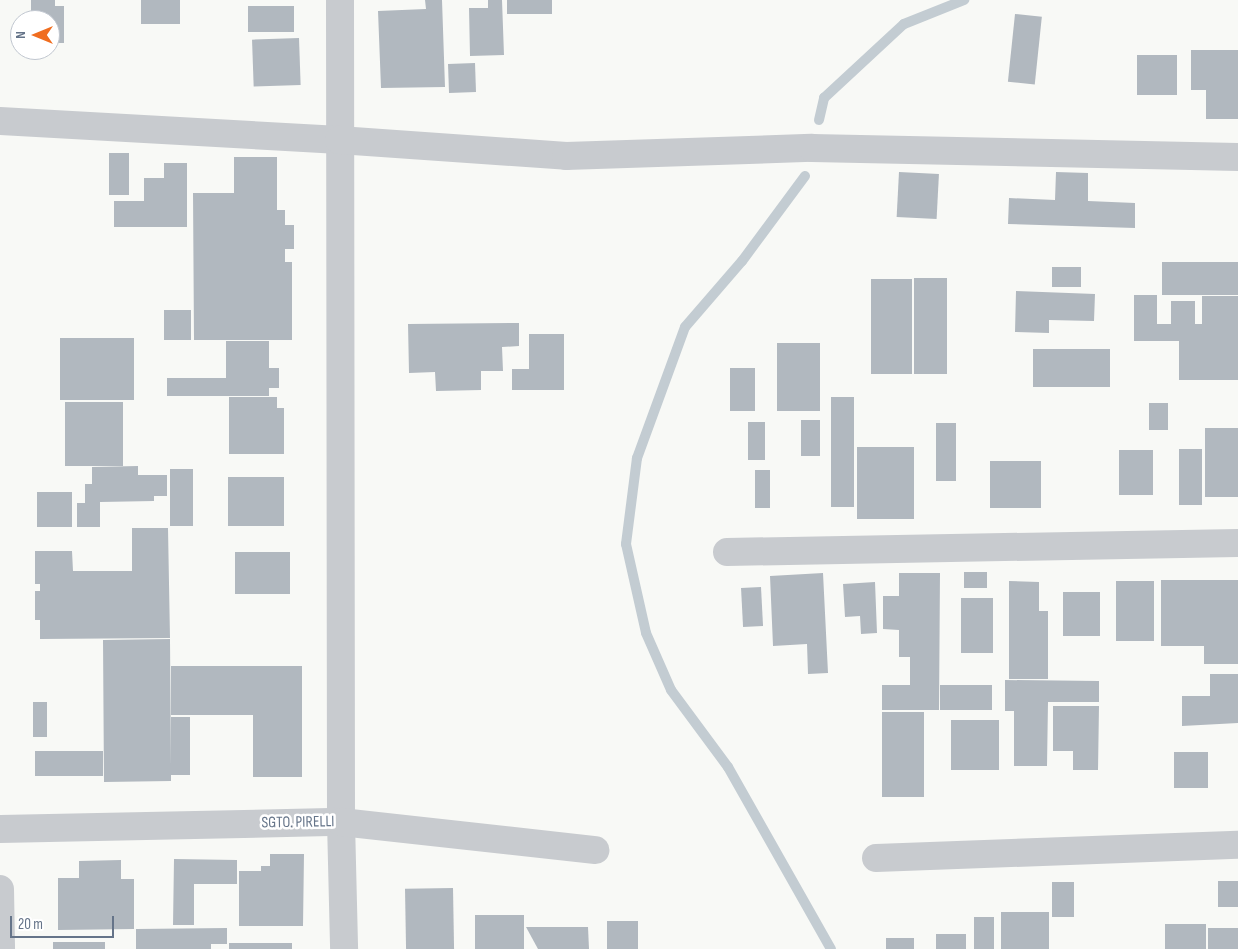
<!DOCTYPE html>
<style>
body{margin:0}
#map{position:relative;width:1238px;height:949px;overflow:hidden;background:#f8f9f6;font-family:"Sofia Sans Condensed",sans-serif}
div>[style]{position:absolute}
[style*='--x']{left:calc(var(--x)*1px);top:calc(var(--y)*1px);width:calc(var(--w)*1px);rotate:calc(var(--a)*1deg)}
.stream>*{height:10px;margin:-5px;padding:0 5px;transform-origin:5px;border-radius:5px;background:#c3ccd2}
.building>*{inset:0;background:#b1b8bf;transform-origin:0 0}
.minor>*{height:28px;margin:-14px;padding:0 14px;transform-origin:14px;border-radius:14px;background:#c8cbcf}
span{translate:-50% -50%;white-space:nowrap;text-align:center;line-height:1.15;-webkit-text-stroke:5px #fff;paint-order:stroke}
.street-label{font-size:16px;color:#657489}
.north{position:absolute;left:10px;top:10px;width:50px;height:50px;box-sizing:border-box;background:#fff;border:1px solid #c1c7d0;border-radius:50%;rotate:270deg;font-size:14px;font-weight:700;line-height:20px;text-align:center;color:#657489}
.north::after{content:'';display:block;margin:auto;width:18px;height:22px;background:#f06d1f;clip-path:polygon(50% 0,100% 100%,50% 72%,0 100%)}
.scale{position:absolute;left:10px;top:916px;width:104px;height:22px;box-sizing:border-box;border:2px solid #657489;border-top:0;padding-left:6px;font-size:15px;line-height:18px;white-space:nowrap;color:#657489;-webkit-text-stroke:4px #fff;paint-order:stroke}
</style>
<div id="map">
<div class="stream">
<div style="--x:819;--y:120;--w:23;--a:-77"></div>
<div style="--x:824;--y:98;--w:109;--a:-42.8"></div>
<div style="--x:904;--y:24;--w:65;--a:-21.8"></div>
<div style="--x:805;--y:176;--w:106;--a:126.5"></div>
<div style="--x:742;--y:261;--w:87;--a:130.8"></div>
<div style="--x:685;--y:327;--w:140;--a:110.1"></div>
<div style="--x:637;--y:458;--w:87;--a:97.3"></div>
<div style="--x:626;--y:544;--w:91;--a:77.3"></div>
<div style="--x:646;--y:633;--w:62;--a:66.3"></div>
<div style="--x:671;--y:690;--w:96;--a:53.5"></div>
<div style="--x:728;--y:767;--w:209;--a:60.5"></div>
</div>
<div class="building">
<div style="clip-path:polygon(31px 0,55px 0,55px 6px,64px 6px,64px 43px,50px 43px,50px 20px,31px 20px)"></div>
<div style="left:141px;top:0;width:39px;height:24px"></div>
<div style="clip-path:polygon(425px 0,442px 0,445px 87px,381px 88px,378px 11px,426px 9px)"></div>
<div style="clip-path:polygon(488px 0,502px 0,504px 55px,470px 56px,469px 8px,488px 8px)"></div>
<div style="left:507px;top:0;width:45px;height:14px"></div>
<div style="left:248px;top:6px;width:46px;height:26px"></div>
<div style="left:1015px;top:14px;width:27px;height:68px;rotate:6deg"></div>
<div style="left:299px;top:38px;width:47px;height:47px;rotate:88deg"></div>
<div style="clip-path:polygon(1191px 50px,1238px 50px,1238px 119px,1206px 119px,1206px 90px,1191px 90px)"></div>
<div style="left:1137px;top:55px;width:40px;height:40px"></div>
<div style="left:475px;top:63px;width:29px;height:27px;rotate:88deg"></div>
<div style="left:109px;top:153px;width:20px;height:42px"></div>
<div style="clip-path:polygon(234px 157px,277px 157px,277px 210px,285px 210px,285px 225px,294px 225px,294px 249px,285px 249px,285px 262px,292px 262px,292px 340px,194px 340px,193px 193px,234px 193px)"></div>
<div style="clip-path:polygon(164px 163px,187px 163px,187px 227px,114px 227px,114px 201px,144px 201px,144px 178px,164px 178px)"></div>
<div style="left:899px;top:172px;width:40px;height:45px;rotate:3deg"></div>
<div style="clip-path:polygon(1056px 172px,1088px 173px,1088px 201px,1135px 203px,1135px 228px,1008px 224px,1009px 198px,1055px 200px)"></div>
<div style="left:1162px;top:262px;width:76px;height:33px"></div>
<div style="left:1052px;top:267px;width:29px;height:20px"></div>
<div style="left:914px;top:278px;width:33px;height:96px"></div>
<div style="left:871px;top:279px;width:41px;height:95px"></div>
<div style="clip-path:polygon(1016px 291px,1095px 294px,1094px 321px,1049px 320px,1049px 333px,1015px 332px)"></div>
<div style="clip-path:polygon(1134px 295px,1157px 295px,1157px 324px,1171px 324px,1171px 301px,1195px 301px,1195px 324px,1202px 324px,1202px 296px,1238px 296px,1238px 380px,1179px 380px,1179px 341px,1134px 341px)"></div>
<div style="left:164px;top:310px;width:27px;height:30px"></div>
<div style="clip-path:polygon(519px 323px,519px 346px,502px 347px,503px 371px,481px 371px,481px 390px,436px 391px,435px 372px,409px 373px,408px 324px)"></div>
<div style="clip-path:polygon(529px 334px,564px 334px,564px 390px,512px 390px,512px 369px,529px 369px)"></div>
<div style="left:60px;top:338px;width:74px;height:62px"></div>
<div style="clip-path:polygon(226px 341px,269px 341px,269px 368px,279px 368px,279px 388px,269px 388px,269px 396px,167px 396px,167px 378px,226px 378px)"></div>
<div style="left:777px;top:343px;width:43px;height:68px"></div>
<div style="left:1033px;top:349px;width:77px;height:38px"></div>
<div style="left:730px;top:368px;width:25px;height:43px"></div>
<div style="clip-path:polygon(229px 397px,277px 397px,277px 408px,284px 408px,284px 454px,229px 454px)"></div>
<div style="left:831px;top:397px;width:23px;height:110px"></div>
<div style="left:65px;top:402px;width:58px;height:64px"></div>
<div style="left:1149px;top:403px;width:19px;height:27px"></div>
<div style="left:801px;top:420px;width:19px;height:36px"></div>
<div style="left:748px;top:422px;width:17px;height:38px"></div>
<div style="left:936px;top:423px;width:20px;height:58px"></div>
<div style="left:1205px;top:428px;width:33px;height:69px"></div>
<div style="left:857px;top:447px;width:57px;height:72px"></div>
<div style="left:1179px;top:449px;width:23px;height:56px"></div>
<div style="left:1119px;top:450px;width:34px;height:45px"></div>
<div style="left:990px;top:461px;width:51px;height:47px"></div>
<div style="clip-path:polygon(138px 466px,138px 475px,167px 475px,167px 496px,154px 496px,154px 501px,100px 502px,100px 527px,77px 527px,77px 503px,85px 503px,85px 484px,92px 484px,92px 467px)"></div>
<div style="left:170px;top:469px;width:23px;height:57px"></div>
<div style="left:755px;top:470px;width:15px;height:38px"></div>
<div style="left:228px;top:477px;width:56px;height:49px"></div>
<div style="left:37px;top:492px;width:35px;height:35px"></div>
<div style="clip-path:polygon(132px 528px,168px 528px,170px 638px,40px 639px,40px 620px,35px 620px,35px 591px,40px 591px,40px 584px,35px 584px,35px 551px,72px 551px,73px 571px,132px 571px)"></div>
<div style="left:235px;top:552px;width:55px;height:42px"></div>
<div style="left:964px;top:572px;width:23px;height:16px"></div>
<div style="clip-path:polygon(823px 573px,828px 673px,808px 674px,807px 644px,773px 646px,770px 576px)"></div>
<div style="clip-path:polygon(899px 573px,940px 573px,939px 710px,882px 710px,882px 685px,910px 685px,910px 657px,899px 657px,899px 630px,883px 629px,883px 596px,899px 596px)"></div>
<div style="clip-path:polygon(1161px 580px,1238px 580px,1238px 664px,1204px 664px,1204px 646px,1161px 646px)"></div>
<div style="clip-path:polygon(1009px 581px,1039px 582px,1039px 611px,1048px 611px,1048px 679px,1009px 679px)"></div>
<div style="left:1116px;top:581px;width:38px;height:60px"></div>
<div style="clip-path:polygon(875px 582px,877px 633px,861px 634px,860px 616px,845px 617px,843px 584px)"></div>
<div style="left:761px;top:587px;width:39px;height:20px;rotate:87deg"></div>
<div style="left:1063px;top:592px;width:37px;height:44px"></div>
<div style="left:961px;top:598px;width:32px;height:55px"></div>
<div style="clip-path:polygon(170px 639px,171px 766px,171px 717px,190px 717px,190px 775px,171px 775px,171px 781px,104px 782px,103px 640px)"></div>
<div style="clip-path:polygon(171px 666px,302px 666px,302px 777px,253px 777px,253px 715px,171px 715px)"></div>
<div style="clip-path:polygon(1210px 674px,1238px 674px,1238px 723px,1182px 726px,1182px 696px,1210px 696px)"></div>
<div style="clip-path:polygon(1005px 680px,1099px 681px,1099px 702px,1048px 702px,1047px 766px,1014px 766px,1014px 711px,1005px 711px)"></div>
<div style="left:940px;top:685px;width:52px;height:25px"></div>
<div style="left:33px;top:702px;width:14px;height:35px"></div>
<div style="clip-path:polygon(1053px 706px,1099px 706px,1098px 770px,1073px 770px,1073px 751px,1053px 751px)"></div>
<div style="left:882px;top:712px;width:42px;height:85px"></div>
<div style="left:951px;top:720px;width:48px;height:50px"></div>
<div style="left:35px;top:751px;width:68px;height:25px"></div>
<div style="left:1174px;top:752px;width:34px;height:36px"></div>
<div style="clip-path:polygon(270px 854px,304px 854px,303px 926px,239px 926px,239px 871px,261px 871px,261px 866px,270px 866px)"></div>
<div style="clip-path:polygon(174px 859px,237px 860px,237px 884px,194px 884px,194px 925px,173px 925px)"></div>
<div style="clip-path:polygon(121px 860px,121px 879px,134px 879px,134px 929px,58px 930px,58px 878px,79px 878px,79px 861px)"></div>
<div style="left:1218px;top:881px;width:20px;height:26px"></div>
<div style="left:1052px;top:882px;width:22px;height:35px"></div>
<div style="left:453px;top:888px;width:61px;height:48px;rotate:89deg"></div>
<div style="left:1001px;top:912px;width:48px;height:37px"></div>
<div style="left:475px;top:915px;width:49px;height:34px"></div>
<div style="left:974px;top:917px;width:20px;height:32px"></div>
<div style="left:607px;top:921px;width:31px;height:28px"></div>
<div style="left:1165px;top:924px;width:41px;height:25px"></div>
<div style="clip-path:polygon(526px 927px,588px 927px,589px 949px,538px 949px)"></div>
<div style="clip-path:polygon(227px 928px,227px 944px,211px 944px,211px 949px,136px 949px,136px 929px)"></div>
<div style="left:1208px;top:928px;width:30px;height:21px"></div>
<div style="left:936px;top:934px;width:30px;height:15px"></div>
<div style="left:886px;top:938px;width:28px;height:11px"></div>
<div style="left:53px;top:942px;width:52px;height:7px"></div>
<div style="left:229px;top:943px;width:63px;height:6px"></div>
</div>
<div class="minor">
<div style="--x:340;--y:0;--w:822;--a:89.93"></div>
<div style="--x:341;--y:822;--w:127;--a:88.6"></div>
<div style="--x:0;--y:121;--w:340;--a:3.2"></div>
<div style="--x:339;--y:140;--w:228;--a:4"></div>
<div style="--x:566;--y:156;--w:246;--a:-1.9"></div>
<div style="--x:812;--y:148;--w:426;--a:1.2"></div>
<div style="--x:727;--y:552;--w:511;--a:-1.01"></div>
<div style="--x:0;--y:829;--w:341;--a:-1.2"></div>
<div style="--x:341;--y:822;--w:256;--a:6.3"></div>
<div style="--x:876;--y:858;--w:362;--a:-2.1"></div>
<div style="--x:0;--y:889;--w:60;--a:89"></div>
</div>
<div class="street-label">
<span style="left:298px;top:823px;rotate:-1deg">SGTO. PIRELLI</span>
</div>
<div class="north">N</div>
<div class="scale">20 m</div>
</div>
